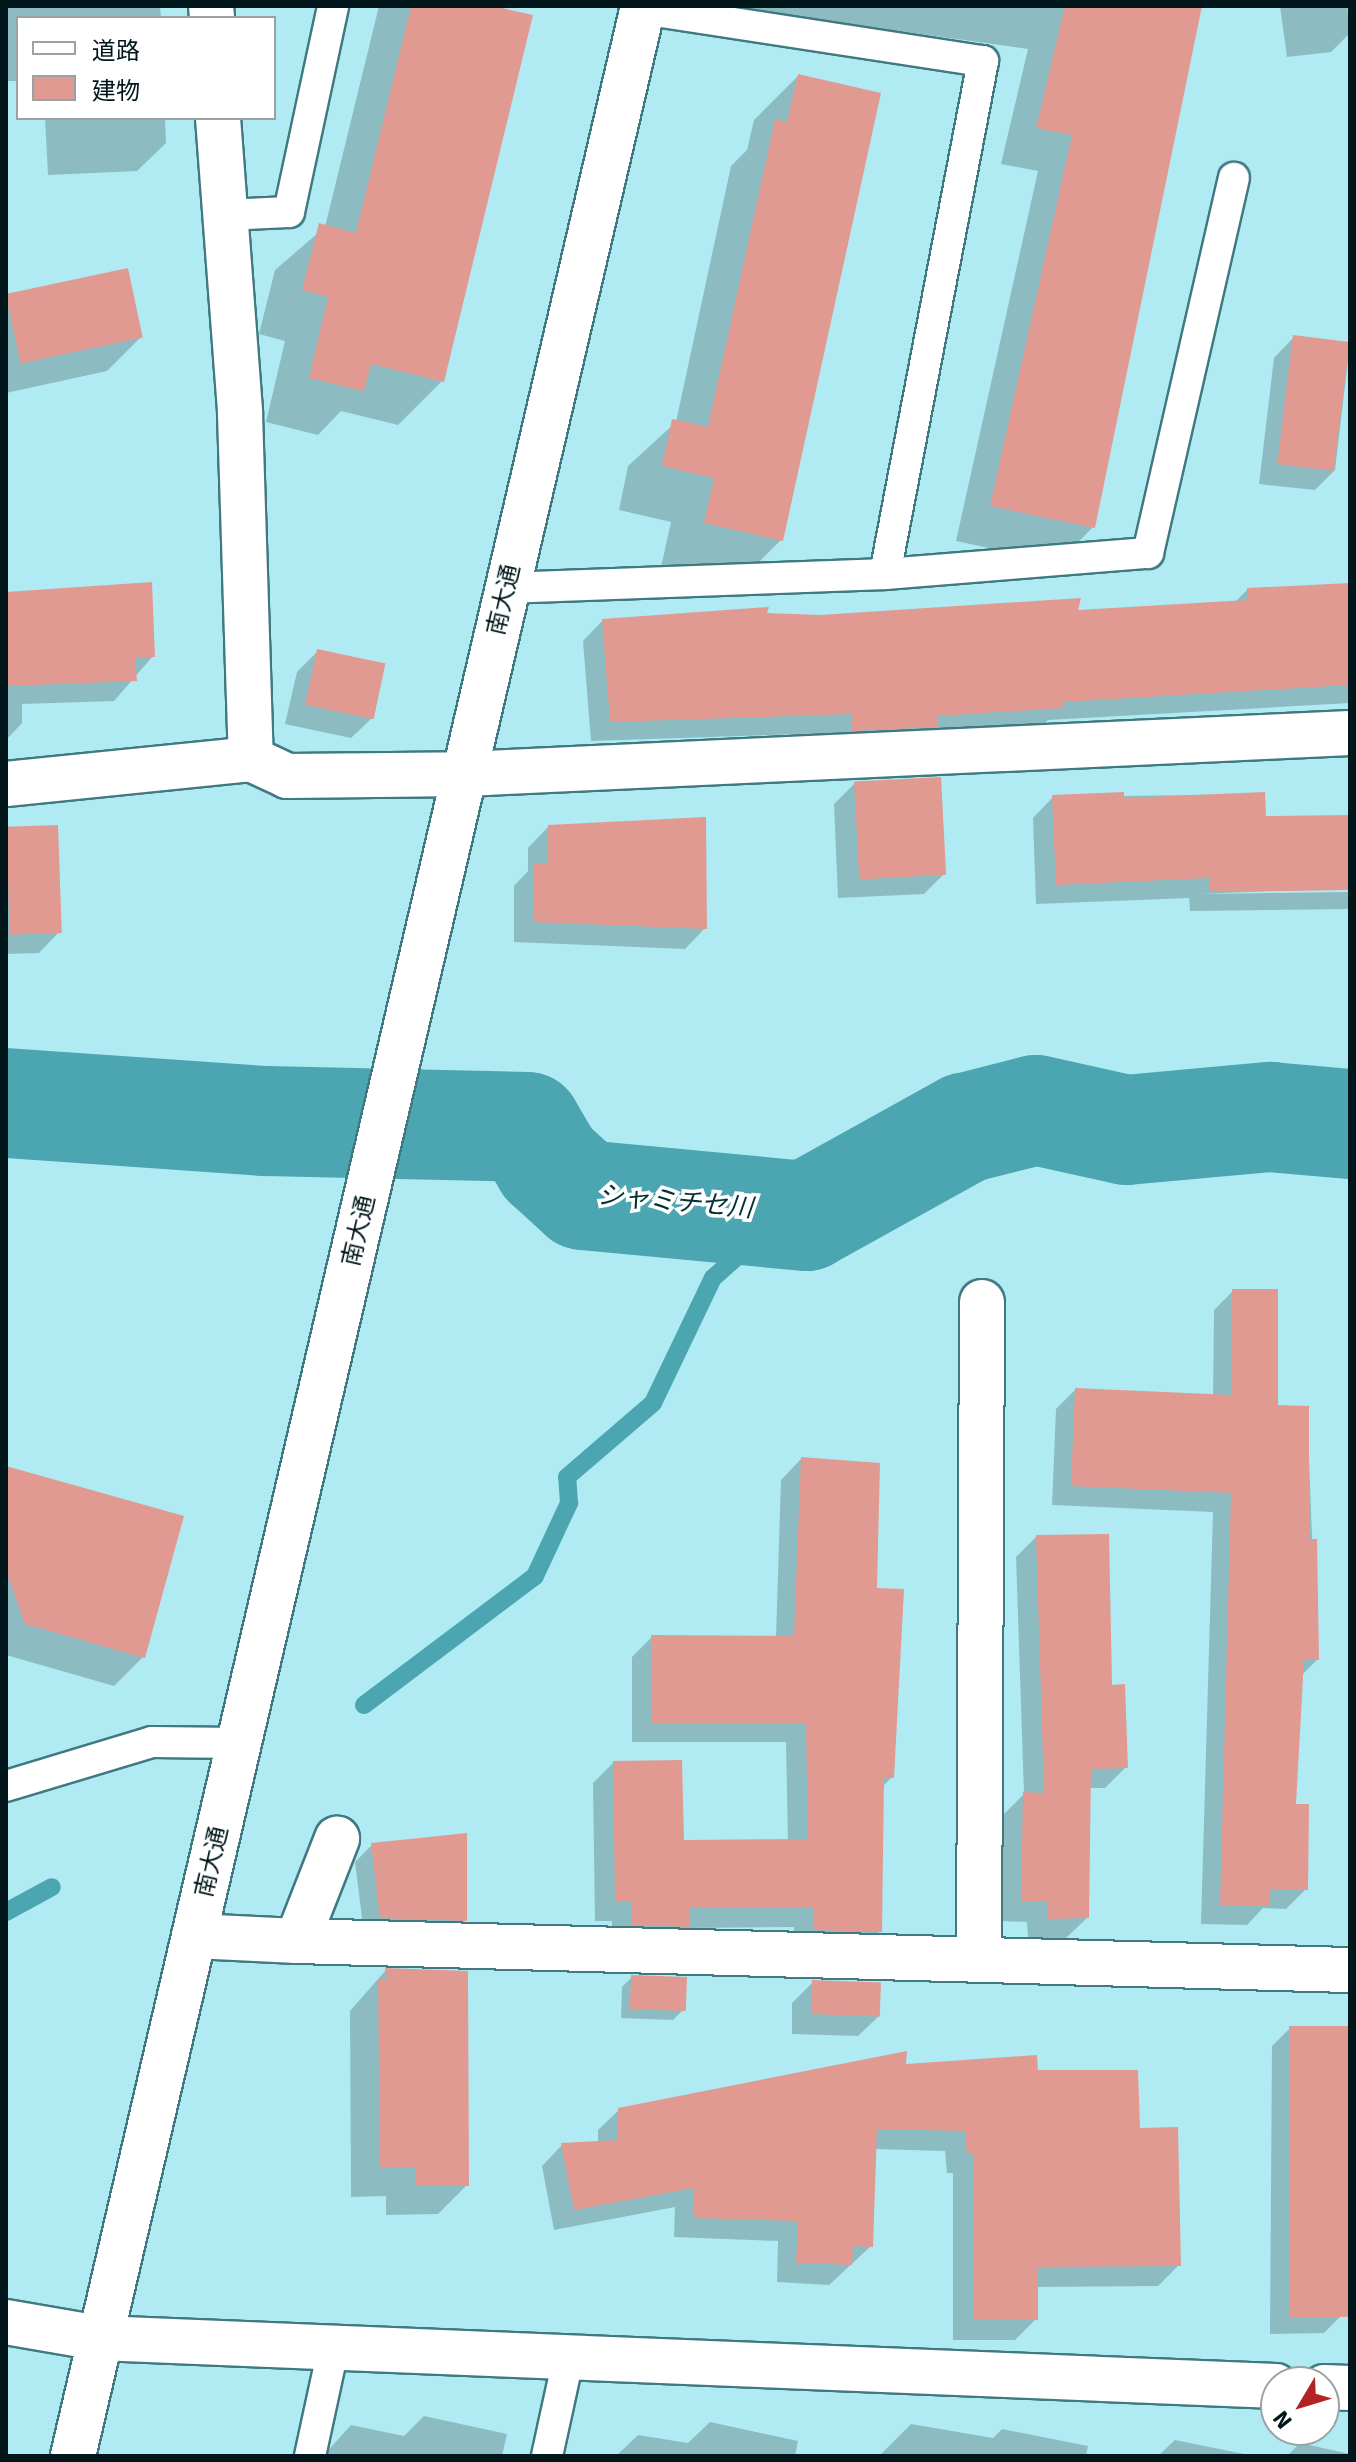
<!DOCTYPE html>
<meta charset="utf-8">
<style>
body{margin:0}
#map{position:relative;width:1356px;height:2462px;overflow:hidden;background:#b0ebf3;font-family:Signika,"Noto Sans JP",sans-serif}
div>[style]{position:absolute}
[style*='--x']{left:calc(var(--x)*1px);top:calc(var(--y)*1px);width:calc(var(--w)*1px);rotate:calc(var(--a)*1deg)}
.shadow>*{inset:0;background:#0003}
.stream>*{height:18px;margin:-9px;padding:0 9px;transform-origin:9px;border-radius:9px;background:#4ca6b2}
.river>*{height:110px;margin:-55px;padding:0 55px;transform-origin:55px;border-radius:55px;background:#4ca6b2}
.building>*{inset:0;background:#e19a92;transform-origin:0 0}
.roads{filter:drop-shadow(2px 0 #407981) drop-shadow(-2px 0 #407981) drop-shadow(0 2px #407981) drop-shadow(0 -2px #407981)}
.service>*{height:30px;margin:-15px;padding:0 15px;transform-origin:15px;border-radius:15px;background:#fff}
.minor>*{height:44px;margin:-22px;padding:0 22px;transform-origin:22px;border-radius:22px;background:#fff}
.tertiary>*{height:44px;margin:-22px;padding:0 22px;transform-origin:22px;border-radius:22px;background:#fff}
span{translate:-50% -50%;white-space:nowrap;text-align:center;line-height:1.15;-webkit-text-stroke:7px #fff;paint-order:stroke}
.street-label{font-size:24px;color:#01171b}
.water-label{font-size:26px;color:#033136;font-style:italic}
.frame{position:absolute;inset:0;border:8px solid #01171b;pointer-events:none}
.legend{position:absolute;left:16px;top:16px;width:260px;height:104px;box-sizing:border-box;background:#fff;border:2px solid #99a2a4;margin:0;padding:10px 14px;list-style:none;font-size:24px;color:#01171b}
.legend li{display:flex;align-items:center;gap:16px;height:40px}
.legend b{width:40px;border:2px solid #99a2a4}
.north{position:absolute;left:1260px;top:2366px;width:80px;height:80px;box-sizing:border-box;background:#fff;border:2px solid #99a2a4;border-radius:50%;rotate:232deg;font-size:22px;font-weight:700;line-height:32px;text-align:center;color:#01171b}
.north::after{content:'';display:block;margin:auto;width:28px;height:36px;background:#b32323;clip-path:polygon(50% 0,100% 100%,50% 72%,0 100%)}
</style>
<div id="map">
<div class="shadow">
<div style="clip-path:polygon(6px 6px,160px 6px,161px 18px,18px 18px,18px 81px,6px 81px)"></div>
<div style="clip-path:polygon(379px 6px,498px 6px,442px 381px,398px 425px,341px 411px,318px 435px,266px 422px,285px 341px,259px 334px,275px 270px,325px 227px)"></div>
<div style="clip-path:polygon(718px 6px,1200px 6px,1093px 527px,1058px 563px,956px 541px,1038px 171px,1001px 164px,1028px 49px)"></div>
<div style="clip-path:polygon(1280px 6px,1347px 6px,1350px 33px,1331px 52px,1287px 57px)"></div>
<div style="clip-path:polygon(798px 76px,781px 540px,737px 584px,661px 567px,671px 522px,619px 510px,628px 466px,676px 422px,731px 166px,747px 150px,754px 120px)"></div>
<div style="clip-path:polygon(45px 118px,165px 118px,166px 143px,137px 171px,48px 175px)"></div>
<div style="clip-path:polygon(6px 296px,141px 337px,107px 371px,6px 393px)"></div>
<div style="clip-path:polygon(1294px 337px,1350px 344px,1335px 470px,1315px 490px,1259px 484px,1274px 358px)"></div>
<div style="clip-path:polygon(1350px 585px,1350px 703px,1048px 720px,1041px 727px,832px 750px,832px 733px,591px 741px,583px 641px,602px 621px,1076px 612px,1235px 602px,1247px 590px)"></div>
<div style="clip-path:polygon(6px 594px,153px 656px,114px 701px,22px 704px,22px 723px,6px 740px)"></div>
<div style="clip-path:polygon(317px 652px,372px 718px,351px 738px,285px 724px,297px 672px)"></div>
<div style="clip-path:polygon(855px 783px,944px 874px,924px 894px,838px 898px,834px 804px)"></div>
<div style="clip-path:polygon(1263px 794px,1264px 818px,1350px 817px,1350px 888px,1200px 894px,1350px 892px,1350px 909px,1190px 911px,1189px 898px,1036px 904px,1033px 818px,1053px 797px)"></div>
<div style="clip-path:polygon(548px 827px,705px 928px,685px 949px,514px 942px,514px 886px,528px 871px,528px 848px)"></div>
<div style="clip-path:polygon(6px 828px,59px 932px,39px 953px,6px 954px)"></div>
<div style="clip-path:polygon(1233px 1291px,1276px 1407px,1307px 1408px,1317px 1660px,1301px 1676px,1294px 1806px,1306px 1889px,1286px 1909px,1263px 1908px,1247px 1925px,1201px 1924px,1213px 1512px,1052px 1505px,1056px 1409px,1075px 1390px,1213px 1397px,1214px 1310px)"></div>
<div style="clip-path:polygon(801px 1459px,878px 1465px,875px 1590px,892px 1777px,881px 1788px,880px 1931px,859px 1952px,794px 1950px,794px 1927px,685px 1928px,667px 1946px,612px 1945px,612px 1921px,595px 1921px,593px 1783px,613px 1763px,682px 1842px,788px 1841px,786px 1742px,632px 1742px,632px 1657px,652px 1637px,776px 1637px,781px 1480px)"></div>
<div style="clip-path:polygon(6px 1468px,143px 1657px,114px 1686px,6px 1655px)"></div>
<div style="clip-path:polygon(1036px 1537px,1110px 1687px,1126px 1767px,1105px 1788px,1089px 1788px,1087px 1918px,1066px 1938px,1028px 1938px,1027px 1922px,1002px 1921px,1003px 1815px,1024px 1794px,1016px 1557px)"></div>
<div style="clip-path:polygon(372px 1845px,465px 1920px,449px 1936px,364px 1934px,355px 1862px)"></div>
<div style="clip-path:polygon(386px 1970px,467px 2185px,438px 2214px,386px 2215px,386px 2196px,351px 2197px,350px 2011px)"></div>
<div style="clip-path:polygon(632px 1977px,683px 2010px,673px 2020px,621px 2018px,622px 1987px)"></div>
<div style="clip-path:polygon(813px 1982px,879px 2016px,858px 2036px,792px 2034px,792px 2003px)"></div>
<div style="clip-path:polygon(1290px 2028px,1350px 2120px,1342px 2315px,1324px 2333px,1270px 2334px,1272px 2046px)"></div>
<div style="clip-path:polygon(904px 2066px,1036px 2072px,1138px 2130px,1179px 2265px,1158px 2286px,1036px 2287px,1036px 2319px,1015px 2340px,953px 2340px,953px 2173px,947px 2173px,945px 2151px,874px 2149px,871px 2246px,829px 2285px,777px 2282px,778px 2241px,674px 2237px,675px 2207px,554px 2230px,542px 2166px,562px 2145px,598px 2143px,598px 2130px,619px 2110px)"></div>
<div style="clip-path:polygon(424px 2416px,507px 2434px,502px 2456px,323px 2456px,351px 2425px,404px 2436px)"></div>
<div style="clip-path:polygon(710px 2422px,798px 2441px,795px 2456px,616px 2456px,638px 2435px,688px 2443px)"></div>
<div style="clip-path:polygon(911px 2424px,993px 2438px,1002px 2429px,1088px 2446px,1086px 2456px,879px 2456px)"></div>
<div style="clip-path:polygon(1175px 2440px,1254px 2456px,1158px 2456px)"></div>
<div style="clip-path:polygon(1300px 2443px,1350px 2454px,1350px 2456px,1287px 2456px)"></div>
</div>
<div class="stream">
<div style="--x:364;--y:1705;--w:214;--a:-37"></div>
<div style="--x:535;--y:1576;--w:81;--a:-65"></div>
<div style="--x:569;--y:1503;--w:26;--a:-94"></div>
<div style="--x:567;--y:1477;--w:113;--a:-40.7"></div>
<div style="--x:653;--y:1403;--w:139;--a:-64.4"></div>
<div style="--x:713;--y:1278;--w:96;--a:-41.6"></div>
<div style="--x:6;--y:1912;--w:52;--a:-28.5"></div>
</div>
<div class="river">
<div style="--x:6;--y:1103;--w:261;--a:4"></div>
<div style="--x:266;--y:1121;--w:261;--a:1.3"></div>
<div style="--x:527;--y:1127;--w:42;--a:59.7"></div>
<div style="--x:548;--y:1163;--w:47;--a:42.4"></div>
<div style="--x:583;--y:1195;--w:224;--a:5.4"></div>
<div style="--x:806;--y:1216;--w:182;--a:-29"></div>
<div style="--x:965;--y:1128;--w:73;--a:-14.2"></div>
<div style="--x:1036;--y:1110;--w:92;--a:12.5"></div>
<div style="--x:1126;--y:1130;--w:145;--a:-5.2"></div>
<div style="--x:1270;--y:1117;--w:80;--a:5"></div>
</div>
<div class="building">
<div style="clip-path:polygon(411px 6px,493px 6px,533px 15px,444px 382px,371px 364px,364px 391px,309px 378px,328px 297px,302px 290px,319px 223px,356px 233px)"></div>
<div style="clip-path:polygon(1065px 6px,1202px 6px,1095px 528px,990px 506px,1072px 135px,1036px 128px)"></div>
<div style="clip-path:polygon(798px 74px,881px 93px,783px 541px,704px 523px,714px 478px,662px 466px,672px 419px,708px 427px,775px 119px,787px 122px)"></div>
<div style="left:128px;top:268px;width:71px;height:125px;rotate:78deg"></div>
<div style="left:1293px;top:335px;width:57px;height:130px;rotate:7deg"></div>
<div style="clip-path:polygon(152px 582px,155px 657px,135px 658px,137px 681px,6px 686px,6px 592px)"></div>
<div style="clip-path:polygon(1350px 583px,1350px 685px,1063px 702px,1063px 708px,937px 716px,938px 727px,851px 731px,851px 714px,610px 722px,602px 619px,769px 607px,767px 613px,820px 615px,1081px 598px,1078px 610px,1247px 600px,1247px 588px)"></div>
<div style="left:317px;top:649px;width:70px;height:57px;rotate:12deg"></div>
<div style="left:941px;top:777px;width:98px;height:87px;rotate:87deg"></div>
<div style="clip-path:polygon(1124px 792px,1124px 798px,1265px 792px,1266px 816px,1350px 815px,1350px 890px,1210px 892px,1209px 878px,1056px 885px,1052px 795px)"></div>
<div style="clip-path:polygon(706px 817px,707px 929px,533px 922px,533px 863px,548px 864px,548px 825px)"></div>
<div style="left:58px;top:825px;width:108px;height:52px;rotate:88deg"></div>
<div style="clip-path:polygon(1232px 1289px,1278px 1289px,1278px 1405px,1309px 1406px,1309px 1539px,1317px 1539px,1319px 1660px,1304px 1660px,1296px 1804px,1309px 1804px,1308px 1890px,1269px 1890px,1269px 1906px,1220px 1906px,1231px 1493px,1071px 1486px,1075px 1388px,1232px 1395px)"></div>
<div style="clip-path:polygon(801px 1457px,880px 1463px,877px 1588px,904px 1589px,894px 1778px,884px 1778px,882px 1932px,813px 1930px,814px 1907px,690px 1908px,689px 1927px,632px 1925px,632px 1902px,615px 1902px,613px 1761px,682px 1760px,684px 1840px,808px 1839px,806px 1723px,652px 1723px,651px 1635px,794px 1636px)"></div>
<div style="clip-path:polygon(6px 1466px,184px 1516px,145px 1658px,25px 1624px,6px 1571px)"></div>
<div style="clip-path:polygon(1109px 1534px,1112px 1685px,1125px 1684px,1128px 1768px,1091px 1769px,1089px 1918px,1047px 1919px,1047px 1902px,1021px 1902px,1023px 1792px,1044px 1793px,1036px 1535px)"></div>
<div style="clip-path:polygon(467px 1833px,467px 1921px,380px 1918px,371px 1843px)"></div>
<div style="clip-path:polygon(385px 1968px,468px 1971px,469px 2186px,415px 2186px,415px 2168px,380px 2168px,378px 1979px,387px 1979px)"></div>
<div style="left:631px;top:1975px;width:56px;height:34px;rotate:2deg"></div>
<div style="left:812px;top:1980px;width:69px;height:34px;rotate:2deg"></div>
<div style="left:1289px;top:2026px;width:59px;height:291px"></div>
<div style="clip-path:polygon(907px 2051px,906px 2064px,1037px 2055px,1038px 2070px,1138px 2070px,1140px 2128px,1178px 2127px,1181px 2266px,1038px 2267px,1038px 2320px,973px 2320px,973px 2153px,967px 2154px,965px 2131px,877px 2129px,873px 2247px,853px 2246px,852px 2265px,796px 2263px,798px 2221px,693px 2218px,694px 2188px,574px 2210px,561px 2143px,618px 2140px,618px 2108px)"></div>
</div>
<div class="roads">
<div class="service">
<div style="--x:642;--y:9;--w:345;--a:8.7"></div>
<div style="--x:983;--y:61;--w:522;--a:100.82"></div>
<div style="--x:225;--y:215;--w:64;--a:-2.7"></div>
<div style="--x:289;--y:212;--w:211;--a:-77.9"></div>
<div style="--x:506;--y:588;--w:379;--a:-2.1"></div>
<div style="--x:885;--y:574;--w:264;--a:-4.6"></div>
<div style="--x:1148;--y:553;--w:385;--a:-77.1"></div>
<div style="--x:6;--y:1786;--w:152;--a:-16.8"></div>
<div style="--x:152;--y:1742;--w:87;--a:0.7"></div>
<div style="--x:310;--y:2456;--w:114;--a:-77.8"></div>
<div style="--x:547;--y:2456;--w:103;--a:-77.7"></div>
</div>
<div class="minor">
<div style="--x:211;--y:6;--w:12;--a:85"></div>
<div style="--x:218;--y:118;--w:297;--a:85.7"></div>
<div style="--x:240;--y:414;--w:345;--a:88.2"></div>
<div style="--x:251;--y:759;--w:40;--a:25"></div>
<div style="--x:287;--y:776;--w:179;--a:-0.6"></div>
<div style="--x:466;--y:774;--w:885;--a:-2.66"></div>
<div style="--x:6;--y:784;--w:246;--a:-5.8"></div>
<div style="--x:194;--y:1936;--w:103;--a:2.8"></div>
<div style="--x:297;--y:1941;--w:110;--a:-68.6"></div>
<div style="--x:297;--y:1941;--w:1053;--a:1.58"></div>
<div style="--x:979;--y:1959;--w:657;--a:-89.74"></div>
<div style="--x:6;--y:2322;--w:94;--a:9.8"></div>
<div style="--x:99;--y:2338;--w:1178;--a:2.34"></div>
<div style="--x:1324;--y:2387;--w:26;--a:2"></div>
</div>
<div class="tertiary">
<div style="--x:73;--y:2456;--w:2515;--a:-76.9"></div>
</div>
</div>
<div class="street-label">
<span style="left:504px;top:600px;rotate:-77deg">南大通</span>
<span style="left:359px;top:1231px;rotate:-77deg">南大通</span>
<span style="left:212px;top:1862px;rotate:-77deg">南大通</span>
</div>
<div class="water-label">
<span style="left:675px;top:1203px;rotate:5deg">シャミチセ川</span>
</div>
<div class="frame"></div>
<ul class="legend">
<li><b style="height:10px;background:#fff"></b>道路</li>
<li><b style="height:22px;background:#e19a92"></b>建物</li>
</ul>
<div class="north">N</div>
</div>
